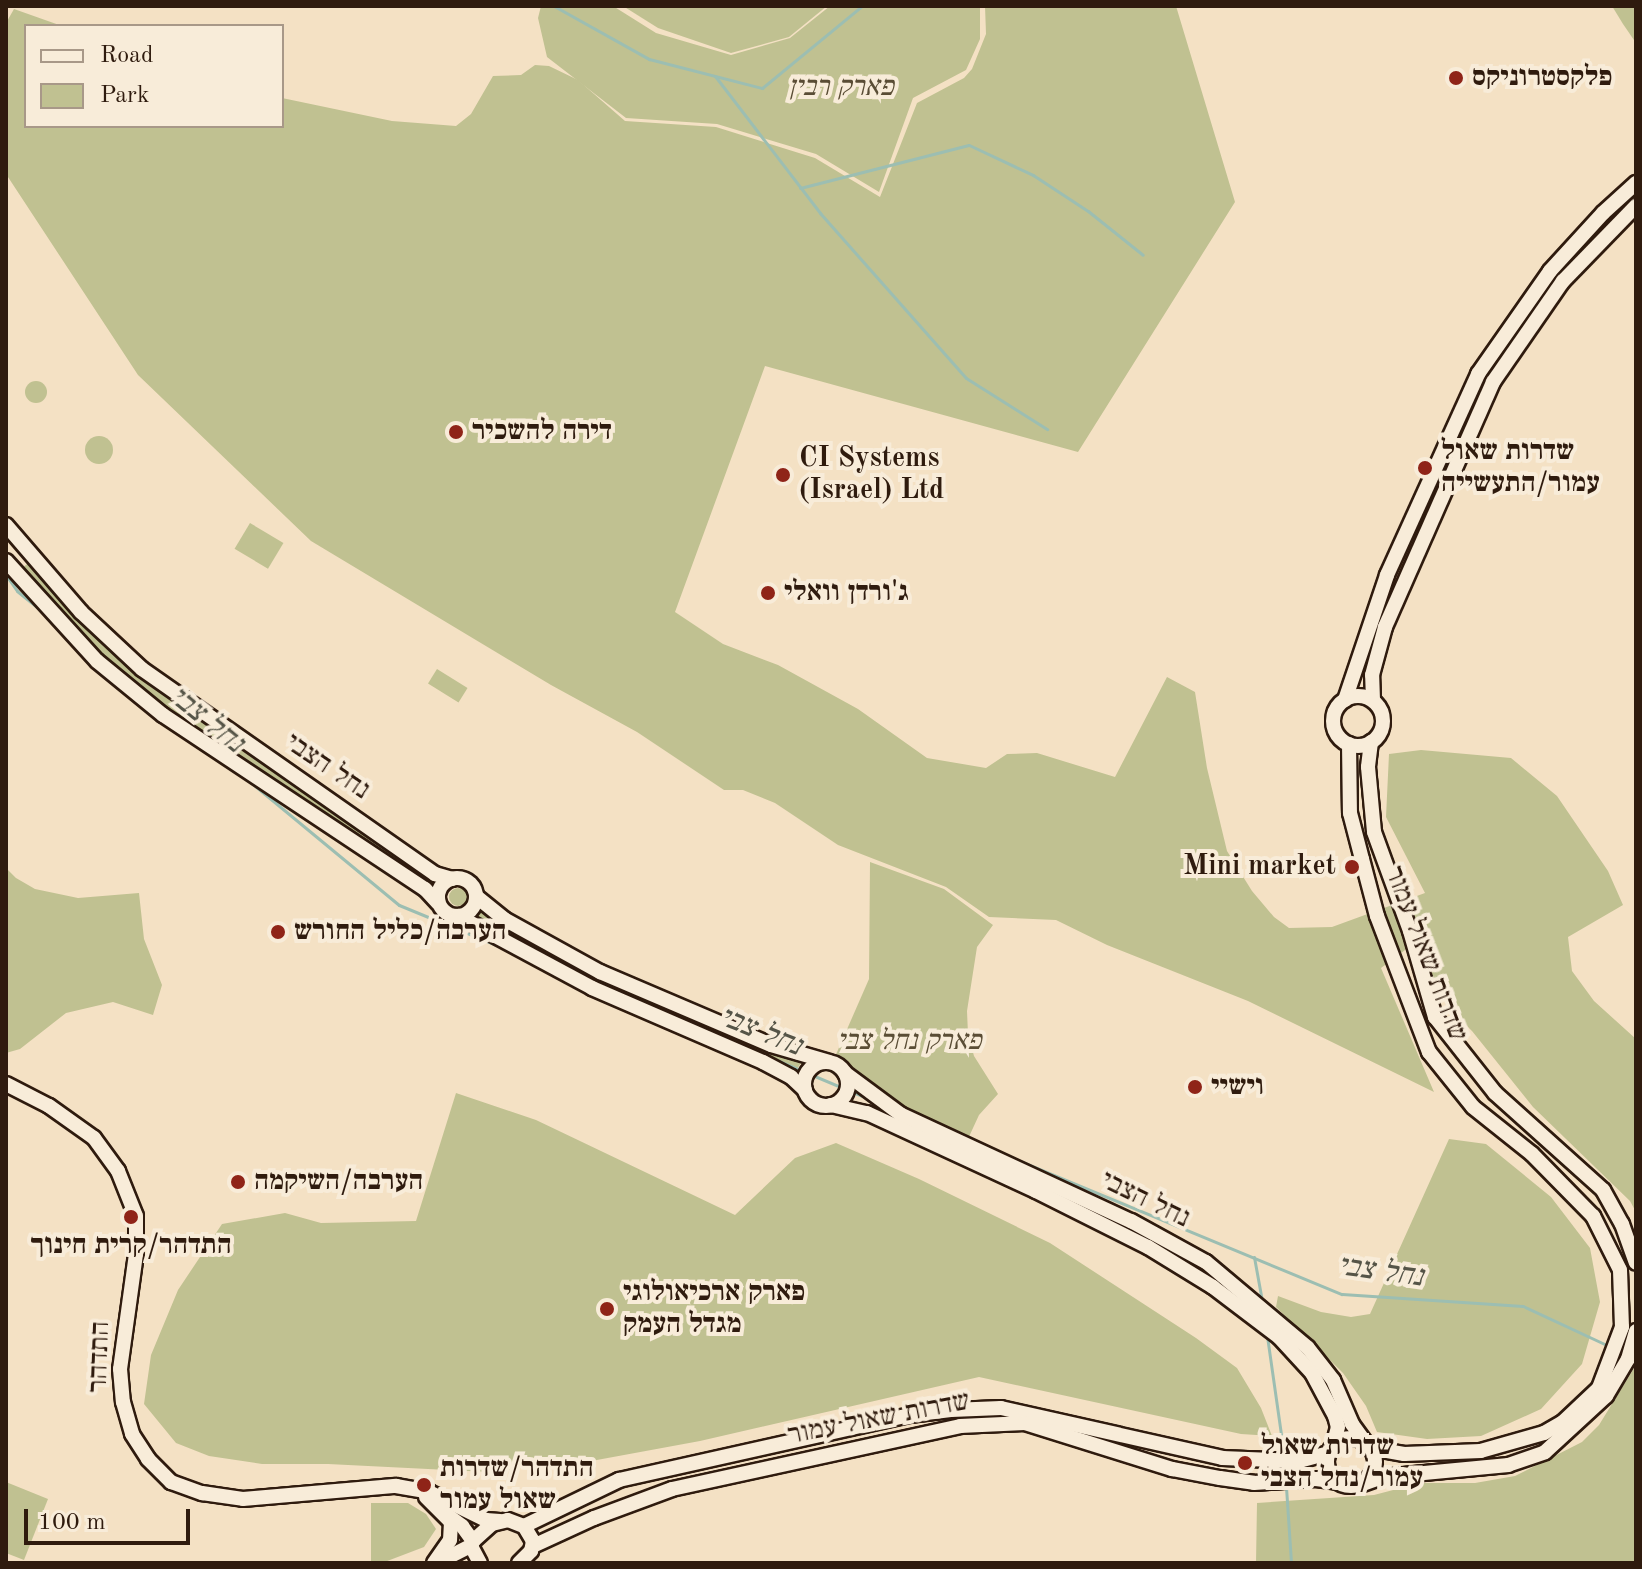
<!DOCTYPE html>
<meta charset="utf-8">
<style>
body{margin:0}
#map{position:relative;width:1642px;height:1569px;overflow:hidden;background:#f4e1c4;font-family:"Old Standard TT","Frank Ruhl Libre",serif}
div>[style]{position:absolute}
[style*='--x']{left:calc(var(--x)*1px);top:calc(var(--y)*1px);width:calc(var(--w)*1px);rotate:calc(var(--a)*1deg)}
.green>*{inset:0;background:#c0c191;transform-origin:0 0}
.round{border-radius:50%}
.stream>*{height:3px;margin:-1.5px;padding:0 1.5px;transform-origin:1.5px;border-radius:1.5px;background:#9cbeb2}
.roads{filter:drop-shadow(2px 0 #2f1b0e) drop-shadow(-2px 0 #2f1b0e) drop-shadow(0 2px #2f1b0e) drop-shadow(0 -2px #2f1b0e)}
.secondary>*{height:14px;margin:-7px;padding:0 7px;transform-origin:7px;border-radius:7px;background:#f8ecd9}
.secondary>.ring{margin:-7px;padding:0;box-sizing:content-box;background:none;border:14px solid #f8ecd9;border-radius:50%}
.dots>*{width:22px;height:22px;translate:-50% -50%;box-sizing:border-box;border:4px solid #f8ecd9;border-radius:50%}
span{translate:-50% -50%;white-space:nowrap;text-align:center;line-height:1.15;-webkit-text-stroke:8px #f8ecd9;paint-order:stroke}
.poi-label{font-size:28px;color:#2f1b0e;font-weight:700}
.left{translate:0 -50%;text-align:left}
.right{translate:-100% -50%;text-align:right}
.park-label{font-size:28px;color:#5a4d35;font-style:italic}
.street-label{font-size:28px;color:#2f1b0e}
.water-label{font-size:30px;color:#555447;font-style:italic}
.frame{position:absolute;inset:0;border:8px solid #2f1b0e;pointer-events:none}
.legend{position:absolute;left:24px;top:24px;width:260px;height:104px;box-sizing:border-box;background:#f8ecd9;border:2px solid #a89888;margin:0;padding:10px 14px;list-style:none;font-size:24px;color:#2f1b0e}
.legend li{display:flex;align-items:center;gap:16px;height:40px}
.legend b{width:40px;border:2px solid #a89888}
.scale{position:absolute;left:24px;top:1509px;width:166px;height:36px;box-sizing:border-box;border:4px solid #2f1b0e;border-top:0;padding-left:10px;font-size:24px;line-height:28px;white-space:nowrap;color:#2f1b0e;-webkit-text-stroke:6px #f8ecd9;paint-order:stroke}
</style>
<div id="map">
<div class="green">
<div style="clip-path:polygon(541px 6px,613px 6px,656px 33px,731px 55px,790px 38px,830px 6px,980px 6px,980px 39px,966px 70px,913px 98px,879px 192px,816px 154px,717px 124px,626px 118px,547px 57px,538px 18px)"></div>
<div style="clip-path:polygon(623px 6px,827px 6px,789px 37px,731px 53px,658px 28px)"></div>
<div style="clip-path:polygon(985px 6px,1176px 6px,1235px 202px,1078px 452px,765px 366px,675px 612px,723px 644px,778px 665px,858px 709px,927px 758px,986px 768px,1007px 754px,1037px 753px,1115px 777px,1167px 677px,1195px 692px,1207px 768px,1227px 851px,1252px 891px,1274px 917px,1289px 928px,1332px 927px,1425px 893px,1386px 817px,1389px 754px,1421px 750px,1511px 758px,1557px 796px,1608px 871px,1623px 905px,1568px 937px,1572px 971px,1594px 1001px,1636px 1039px,1636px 1212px,1630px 1201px,1533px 1107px,1472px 1031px,1446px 1005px,1437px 979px,1429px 980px,1409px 947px,1381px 968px,1434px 1092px,1248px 1001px,1107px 945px,1056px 920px,989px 917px,946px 887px,838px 845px,775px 803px,743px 790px,724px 790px,637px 732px,551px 685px,311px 541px,138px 375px,6px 174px,6px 23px,14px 9px,62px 26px,26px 26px,26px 126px,282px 126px,282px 98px,392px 121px,456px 126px,471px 114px,493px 76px,521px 75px,535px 65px,549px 66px,578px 80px,625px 121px,716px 127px,815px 158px,880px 197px,917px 103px,964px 78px,972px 69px,986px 34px)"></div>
<div style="clip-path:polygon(1612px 6px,1636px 6px,1636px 43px,1623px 24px)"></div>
<div class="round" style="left:25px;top:381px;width:22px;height:22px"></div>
<div class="round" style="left:85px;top:436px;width:28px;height:28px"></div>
<div style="left:250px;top:523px;width:39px;height:30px;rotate:31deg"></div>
<div style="clip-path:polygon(31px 561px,123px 655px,436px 877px,428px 890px,119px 678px,17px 572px)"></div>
<div style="left:437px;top:669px;width:36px;height:17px;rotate:32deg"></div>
<div style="clip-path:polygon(870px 862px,944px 889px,993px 925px,977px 947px,967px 1011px,968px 1034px,974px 1056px,998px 1094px,979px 1115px,967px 1141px,912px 1116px,834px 1059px,869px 979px)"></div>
<div style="clip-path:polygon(6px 868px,16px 878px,35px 889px,78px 898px,139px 893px,144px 939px,162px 985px,153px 1015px,113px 1002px,66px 1013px,20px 1049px,6px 1053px)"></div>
<div class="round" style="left:449px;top:888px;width:18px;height:18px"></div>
<div style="clip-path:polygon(482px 908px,489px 913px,803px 1060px,793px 1075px,602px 991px,474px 920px)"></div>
<div style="clip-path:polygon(456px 1093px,536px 1120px,735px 1215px,795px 1158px,836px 1143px,919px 1179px,1050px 1243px,1196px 1338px,1237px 1368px,1261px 1408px,1272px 1436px,1241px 1434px,979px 1377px,700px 1441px,586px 1462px,488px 1472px,328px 1464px,262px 1464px,209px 1456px,176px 1443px,144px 1404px,151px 1355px,178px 1290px,222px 1224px,285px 1213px,321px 1223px,416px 1221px)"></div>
<div style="clip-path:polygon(1449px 1139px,1486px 1144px,1551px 1197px,1590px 1248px,1600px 1302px,1582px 1364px,1541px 1409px,1481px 1436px,1427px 1439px,1377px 1432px,1366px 1406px,1343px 1373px,1276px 1307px,1278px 1296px,1321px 1312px,1351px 1317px,1370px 1314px)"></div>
<div style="clip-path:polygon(1636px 1365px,1636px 1563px,1256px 1563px,1257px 1503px,1374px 1495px,1420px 1483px,1475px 1483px,1515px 1476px,1582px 1442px,1599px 1425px)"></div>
<div style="clip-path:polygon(6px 1482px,48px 1499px,24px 1560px,6px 1553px)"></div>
<div style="clip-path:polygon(371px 1503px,408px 1503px,426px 1514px,436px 1529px,424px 1547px,382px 1563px,371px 1563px)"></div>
</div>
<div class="stream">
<div style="--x:554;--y:6;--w:109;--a:29.2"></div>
<div style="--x:649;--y:59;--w:117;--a:14.4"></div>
<div style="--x:762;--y:88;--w:129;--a:-39.4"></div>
<div style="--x:715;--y:76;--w:173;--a:52.5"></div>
<div style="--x:820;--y:213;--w:220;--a:48.5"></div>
<div style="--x:966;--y:378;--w:96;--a:32.2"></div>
<div style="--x:800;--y:188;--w:174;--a:-14.3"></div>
<div style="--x:969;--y:145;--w:71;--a:25.1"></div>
<div style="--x:1033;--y:175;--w:66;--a:33.2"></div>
<div style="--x:1088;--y:211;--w:70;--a:38.7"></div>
<div style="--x:6;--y:575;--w:19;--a:55"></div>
<div style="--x:17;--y:591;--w:36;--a:39"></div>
<div style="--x:243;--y:776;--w:202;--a:39.6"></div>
<div style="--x:399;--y:905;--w:110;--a:22.4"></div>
<div style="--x:767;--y:1056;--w:108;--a:22.8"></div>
<div style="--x:996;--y:1151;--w:374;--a:22.5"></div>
<div style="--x:1342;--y:1294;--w:181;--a:3.8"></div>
<div style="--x:1523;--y:1306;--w:97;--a:25"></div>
<div style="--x:1254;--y:1257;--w:45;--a:79.7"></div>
<div style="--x:1267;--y:1336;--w:120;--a:81.9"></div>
<div style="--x:1286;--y:1487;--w:76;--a:86.2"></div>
</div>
<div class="roads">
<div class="secondary">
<div style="--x:6;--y:525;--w:115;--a:49.2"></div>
<div style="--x:81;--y:612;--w:83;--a:43.1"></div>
<div style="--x:142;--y:669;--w:358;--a:35"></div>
<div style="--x:435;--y:874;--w:18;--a:16"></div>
<div style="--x:6;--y:561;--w:135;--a:47.7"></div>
<div style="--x:97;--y:661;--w:85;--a:39.3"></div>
<div style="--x:163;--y:715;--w:315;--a:33.6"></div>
<div style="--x:425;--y:889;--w:19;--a:47"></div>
<div class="ring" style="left:1333px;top:696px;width:36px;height:36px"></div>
<div style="--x:1345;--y:700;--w:132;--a:-71.4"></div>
<div style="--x:1387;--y:575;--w:221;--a:-65.6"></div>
<div style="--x:1478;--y:374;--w:126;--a:-55"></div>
<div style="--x:1550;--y:271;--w:79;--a:-47.6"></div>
<div style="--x:1603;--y:213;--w:45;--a:-42.3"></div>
<div style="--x:1373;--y:700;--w:25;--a:-92"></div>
<div style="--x:1372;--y:675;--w:50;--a:-74.8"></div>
<div style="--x:1385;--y:627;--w:268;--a:-66.2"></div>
<div style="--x:1493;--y:382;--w:123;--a:-55.3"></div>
<div style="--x:1563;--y:281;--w:105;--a:-45.8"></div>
<div style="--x:1371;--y:742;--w:25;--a:97"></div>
<div style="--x:1368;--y:767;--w:65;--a:84.7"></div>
<div style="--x:1374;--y:832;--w:105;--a:70"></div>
<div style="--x:1410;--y:931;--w:90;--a:73.8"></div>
<div style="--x:1435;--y:1017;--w:97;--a:51.7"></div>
<div style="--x:1495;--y:1093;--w:145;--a:41.9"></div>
<div style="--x:1603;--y:1190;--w:39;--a:61"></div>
<div style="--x:1622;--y:1224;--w:41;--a:70.3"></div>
<div style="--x:1349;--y:744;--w:69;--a:89.2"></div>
<div style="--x:1350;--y:813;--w:48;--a:75.4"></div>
<div style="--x:1362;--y:859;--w:59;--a:75.3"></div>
<div style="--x:1377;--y:916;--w:146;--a:69.1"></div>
<div style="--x:1429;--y:1052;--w:70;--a:51.3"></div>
<div style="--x:1473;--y:1107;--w:75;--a:38.5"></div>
<div style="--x:1532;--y:1154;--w:87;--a:45.5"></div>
<div style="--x:1593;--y:1216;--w:60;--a:63.4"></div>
<div style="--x:1620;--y:1270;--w:57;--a:88"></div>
<div style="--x:1622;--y:1327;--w:65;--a:110.7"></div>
<div style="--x:1599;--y:1388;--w:50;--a:136.6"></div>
<div style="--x:1563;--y:1422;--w:22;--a:150"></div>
<div style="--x:1544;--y:1433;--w:66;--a:164.1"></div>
<div style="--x:1481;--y:1451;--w:77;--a:177.8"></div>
<div style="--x:1404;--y:1454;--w:34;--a:-170"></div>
<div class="ring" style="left:438px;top:878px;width:24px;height:24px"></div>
<div style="--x:477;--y:897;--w:35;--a:39"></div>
<div style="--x:504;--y:919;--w:110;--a:28.9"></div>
<div style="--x:600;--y:972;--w:186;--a:23.1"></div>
<div style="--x:771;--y:1045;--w:60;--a:16.3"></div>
<div style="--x:458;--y:916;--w:152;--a:28.2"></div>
<div style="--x:592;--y:988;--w:186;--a:23.4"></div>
<div style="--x:763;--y:1062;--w:32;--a:28"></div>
<div style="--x:791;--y:1077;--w:19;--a:43"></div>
<div class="ring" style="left:804px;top:1062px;width:30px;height:30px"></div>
<div style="--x:845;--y:1073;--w:69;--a:36.7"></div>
<div style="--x:900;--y:1114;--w:255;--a:24.9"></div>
<div style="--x:1131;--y:1221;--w:85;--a:28.7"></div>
<div style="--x:1206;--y:1262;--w:133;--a:40.1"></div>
<div style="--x:1308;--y:1348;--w:41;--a:52"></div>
<div style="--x:1333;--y:1380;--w:48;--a:66.6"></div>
<div style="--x:1352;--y:1424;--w:22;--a:54"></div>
<div style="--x:6;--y:1084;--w:48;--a:27.1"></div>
<div style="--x:49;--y:1106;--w:55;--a:35.4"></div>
<div style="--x:94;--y:1138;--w:41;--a:54"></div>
<div style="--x:118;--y:1171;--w:48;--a:68.2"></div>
<div style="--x:136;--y:1216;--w:38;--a:90"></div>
<div style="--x:136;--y:1254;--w:116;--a:97.9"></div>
<div style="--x:120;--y:1369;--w:33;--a:85"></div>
<div style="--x:123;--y:1402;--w:33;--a:74"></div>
<div style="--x:132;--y:1434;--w:30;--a:57"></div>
<div style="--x:148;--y:1459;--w:33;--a:45"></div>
<div style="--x:171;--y:1482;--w:33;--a:20"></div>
<div style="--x:202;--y:1493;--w:41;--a:8.3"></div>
<div style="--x:243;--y:1499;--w:154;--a:-4.9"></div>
<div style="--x:396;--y:1486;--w:34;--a:10"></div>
<div style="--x:429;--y:1492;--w:64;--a:26.2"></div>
<div style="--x:486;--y:1520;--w:14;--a:4"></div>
<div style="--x:831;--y:1105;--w:37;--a:13"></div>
<div style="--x:867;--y:1113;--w:186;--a:24.8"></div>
<div style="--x:1036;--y:1191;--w:125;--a:26.6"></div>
<div style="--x:1148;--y:1247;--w:76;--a:31.6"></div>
<div style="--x:1213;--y:1287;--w:83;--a:37.1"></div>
<div style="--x:1279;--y:1337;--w:49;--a:47.5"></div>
<div style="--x:1312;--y:1373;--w:49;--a:61.9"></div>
<div style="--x:1335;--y:1416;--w:11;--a:75"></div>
<div style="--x:1338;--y:1427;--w:20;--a:105"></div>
<div class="ring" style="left:1327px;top:1438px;width:34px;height:34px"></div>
<div style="--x:1363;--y:1484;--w:20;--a:-20"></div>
<div style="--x:1382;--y:1477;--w:127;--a:-5.4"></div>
<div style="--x:1508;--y:1465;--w:39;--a:-19"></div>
<div style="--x:1545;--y:1452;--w:83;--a:-42.6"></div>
<div style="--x:1606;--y:1396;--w:43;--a:-59.3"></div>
<div style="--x:1628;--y:1359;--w:29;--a:-74"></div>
<div style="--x:426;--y:1497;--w:35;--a:45"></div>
<div style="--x:451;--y:1522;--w:18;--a:93"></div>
<div style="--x:450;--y:1540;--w:28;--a:125"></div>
<div style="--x:447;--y:1515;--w:19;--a:36"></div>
<div style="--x:462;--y:1526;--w:19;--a:54"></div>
<div style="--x:524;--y:1526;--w:106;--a:-25.8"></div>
<div style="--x:619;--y:1480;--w:298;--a:-12.6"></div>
<div style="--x:910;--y:1415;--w:41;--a:-7"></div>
<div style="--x:951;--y:1410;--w:50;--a:-2.3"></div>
<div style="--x:1001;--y:1408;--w:227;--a:12.7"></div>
<div style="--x:1222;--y:1458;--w:77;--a:2.2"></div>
<div style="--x:1299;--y:1461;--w:30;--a:-15"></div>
<div style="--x:533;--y:1546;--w:67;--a:-24.7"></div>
<div style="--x:594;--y:1518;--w:83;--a:-20.4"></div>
<div style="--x:672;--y:1489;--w:295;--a:-12.3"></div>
<div style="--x:960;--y:1426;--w:65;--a:-2.6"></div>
<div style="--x:1025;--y:1423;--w:154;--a:17.4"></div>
<div style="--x:1172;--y:1469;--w:49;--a:10.6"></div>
<div style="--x:1220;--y:1478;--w:34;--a:8"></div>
<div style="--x:1254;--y:1483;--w:62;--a:-3.7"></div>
<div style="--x:1316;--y:1479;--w:21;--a:8"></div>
<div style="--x:437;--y:1563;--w:38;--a:-27"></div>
<div style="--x:480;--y:1563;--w:19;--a:-118"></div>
<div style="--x:471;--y:1546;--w:5;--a:-68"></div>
<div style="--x:473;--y:1541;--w:25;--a:-42"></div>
<div style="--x:492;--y:1524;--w:16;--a:-14"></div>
<div style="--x:508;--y:1520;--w:17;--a:21"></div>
<div style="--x:524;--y:1526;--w:17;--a:59"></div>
<div style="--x:533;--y:1541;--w:10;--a:101"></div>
<div style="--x:531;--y:1551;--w:17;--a:135"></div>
</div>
</div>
<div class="dots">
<div style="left:1456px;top:78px;background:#8f2418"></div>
<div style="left:456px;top:432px;background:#8f2418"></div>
<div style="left:1425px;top:468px;background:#8f2418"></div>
<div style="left:783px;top:475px;background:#8f2418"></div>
<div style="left:768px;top:593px;background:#8f2418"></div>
<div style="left:1352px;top:867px;background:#8f2418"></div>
<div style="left:278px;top:932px;background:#8f2418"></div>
<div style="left:1195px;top:1087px;background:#8f2418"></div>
<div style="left:238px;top:1182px;background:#8f2418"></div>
<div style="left:131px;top:1217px;background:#8f2418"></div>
<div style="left:607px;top:1309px;background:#8f2418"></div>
<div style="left:1245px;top:1463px;background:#8f2418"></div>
<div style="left:424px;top:1485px;background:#8f2418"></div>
</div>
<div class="poi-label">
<span class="left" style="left:1472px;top:78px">פלקסטרוניקס</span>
<span class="left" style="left:472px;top:432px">דירה להשכיר</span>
<span class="left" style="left:1441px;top:468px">שדרות שאול<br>עמור/התעשייה</span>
<span class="left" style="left:799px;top:475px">CI Systems<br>(Israel) Ltd</span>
<span class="left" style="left:784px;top:593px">ג'ורדן וואלי</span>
<span class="right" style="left:1336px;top:867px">Mini market</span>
<span class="left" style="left:294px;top:932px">הערבה/כליל החורש</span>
<span class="left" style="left:1211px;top:1087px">וישיי</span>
<span class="left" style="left:254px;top:1182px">הערבה/השיקמה</span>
<span style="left:131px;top:1246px">התדהר/קרית חינוך</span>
<span class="left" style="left:623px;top:1309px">פארק ארכיאולוגי<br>מגדל העמק</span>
<span class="left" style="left:1261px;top:1463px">שדרות שאול<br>עמור/נחל הצבי</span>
<span class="left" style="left:440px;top:1485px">התדהר/שדרות<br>שאול עמור</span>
</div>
<div class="park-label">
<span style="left:841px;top:88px">פארק רבין</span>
<span style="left:909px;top:1042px">פארק נחל צבי</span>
</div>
<div class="street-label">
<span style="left:327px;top:767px;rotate:34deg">נחל הצבי</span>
<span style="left:1425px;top:954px;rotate:69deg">שדרות שאול עמור</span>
<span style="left:1145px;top:1200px;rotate:26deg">נחל הצבי</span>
<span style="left:100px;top:1357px;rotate:-88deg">התדהר</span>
<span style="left:879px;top:1419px;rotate:-11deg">שדרות שאול עמור</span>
</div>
<div class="water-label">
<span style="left:206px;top:720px;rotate:39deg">נחל צבי</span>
<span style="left:760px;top:1032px;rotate:22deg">נחל צבי</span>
<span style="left:1380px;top:1272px;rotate:8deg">נחל צבי</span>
</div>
<div class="frame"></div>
<ul class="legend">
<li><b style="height:10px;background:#f8ecd9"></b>Road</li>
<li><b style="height:22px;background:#c0c191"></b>Park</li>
</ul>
<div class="scale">100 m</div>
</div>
